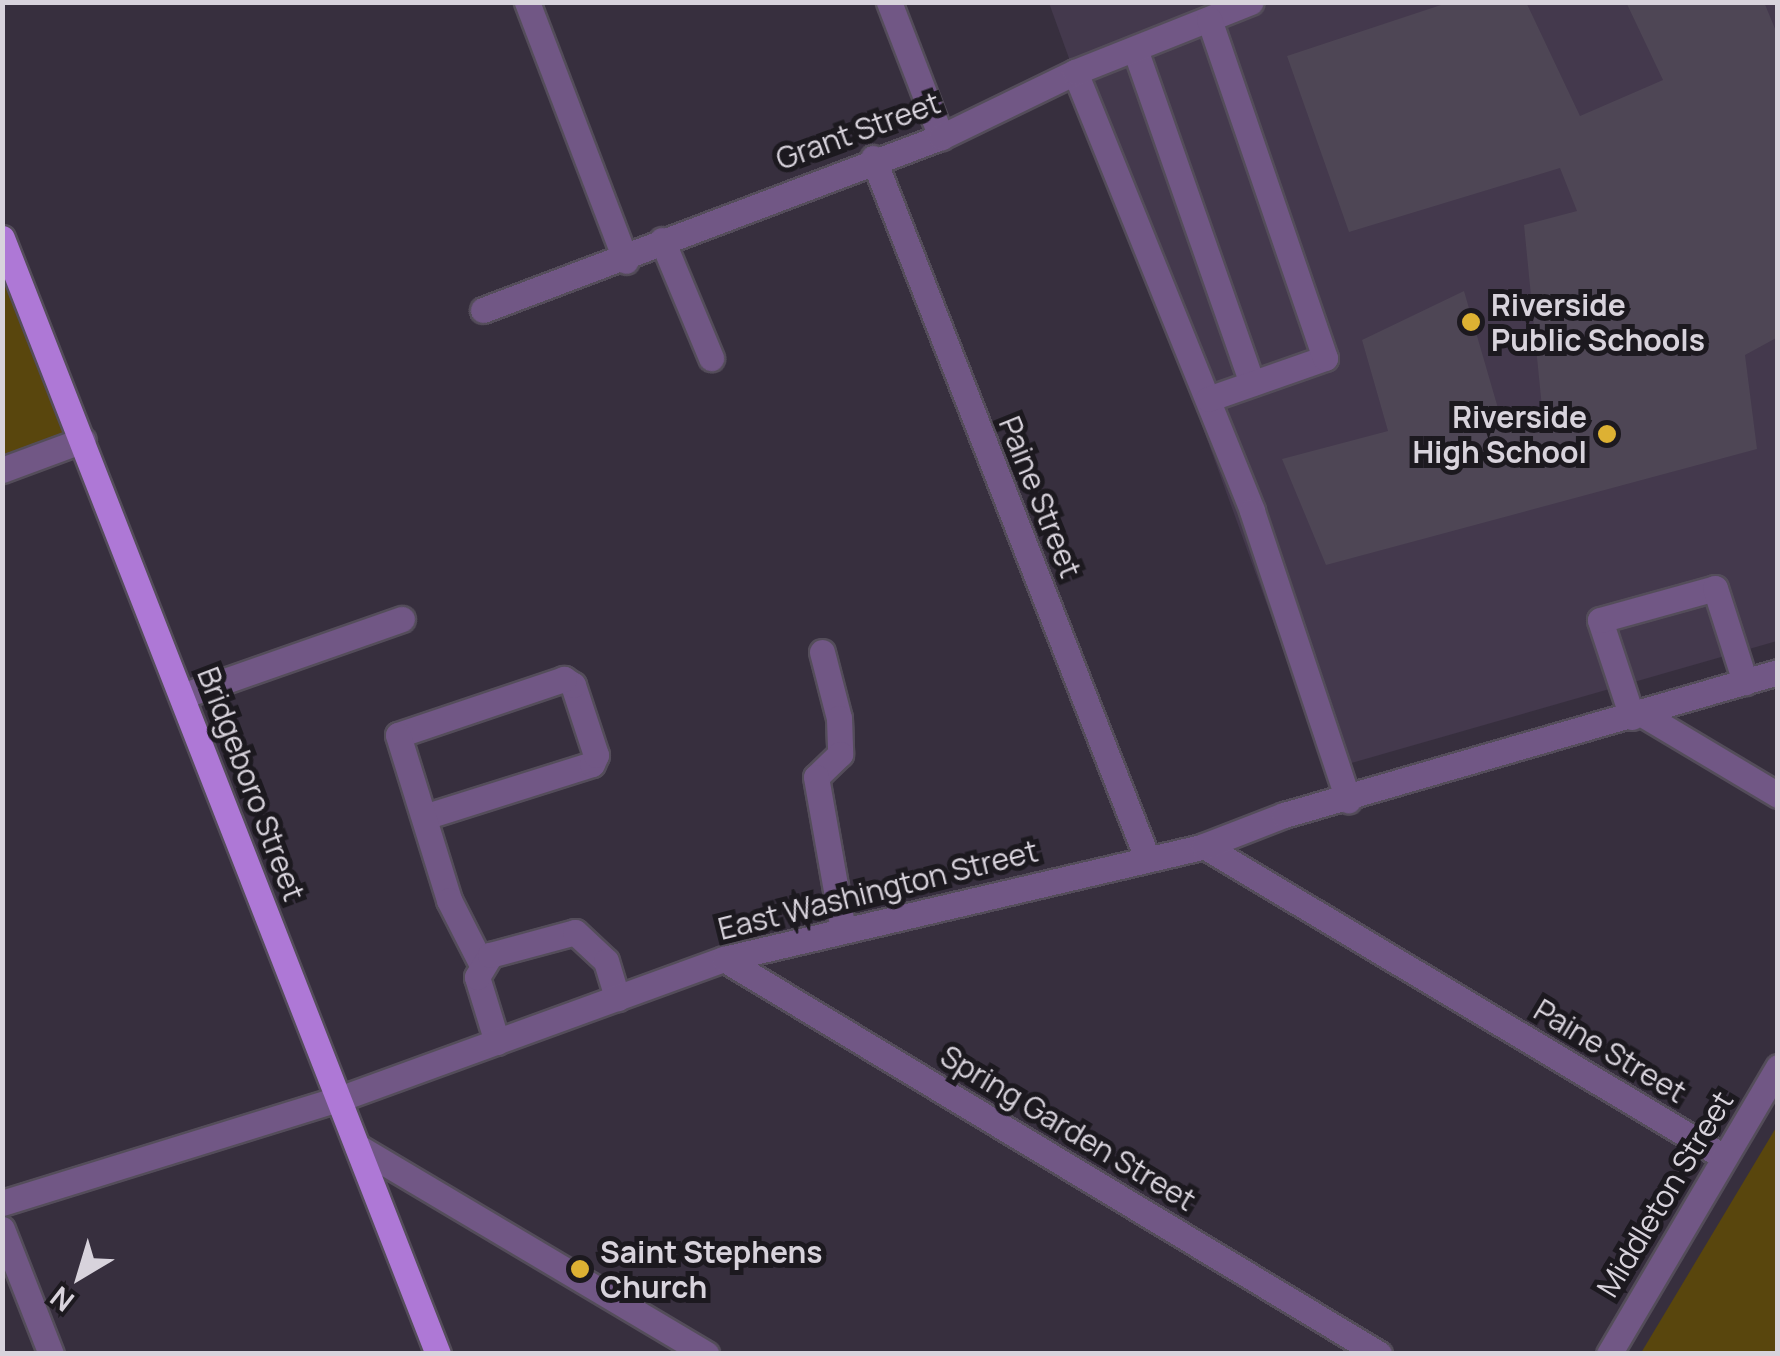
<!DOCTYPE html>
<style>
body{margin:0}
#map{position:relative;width:1780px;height:1356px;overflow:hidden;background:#372f3e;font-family:Manrope,sans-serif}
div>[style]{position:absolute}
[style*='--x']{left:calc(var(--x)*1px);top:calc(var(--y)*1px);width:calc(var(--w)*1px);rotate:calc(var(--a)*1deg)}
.built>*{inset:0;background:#44394d}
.green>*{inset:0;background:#59460d}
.building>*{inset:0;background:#4e4655}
.roads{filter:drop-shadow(2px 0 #544d5a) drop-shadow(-2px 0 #544d5a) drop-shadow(0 2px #544d5a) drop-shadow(0 -2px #544d5a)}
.minor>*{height:25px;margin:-12.5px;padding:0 12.5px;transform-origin:12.5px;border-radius:12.5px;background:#715785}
.major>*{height:25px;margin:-12.5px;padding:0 12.5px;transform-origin:12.5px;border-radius:12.5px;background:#ae78d6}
.dots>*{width:28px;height:28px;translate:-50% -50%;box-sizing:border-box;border:5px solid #1c191f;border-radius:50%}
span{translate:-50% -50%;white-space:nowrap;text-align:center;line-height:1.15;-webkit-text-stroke:10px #1c191f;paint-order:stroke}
.street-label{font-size:30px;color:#d8d3dc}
.poi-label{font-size:30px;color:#d8d3dc;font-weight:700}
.left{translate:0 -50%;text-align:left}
.right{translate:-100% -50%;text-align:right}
.frame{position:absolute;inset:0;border:5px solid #d8d3dc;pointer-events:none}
.north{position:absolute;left:30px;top:1226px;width:100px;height:100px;-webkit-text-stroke:8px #1c191f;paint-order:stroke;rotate:218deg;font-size:28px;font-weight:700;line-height:40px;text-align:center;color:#d8d3dc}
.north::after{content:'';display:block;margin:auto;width:35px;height:45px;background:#d8d3dc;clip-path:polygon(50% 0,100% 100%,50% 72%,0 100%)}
</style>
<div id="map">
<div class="built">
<div style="clip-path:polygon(1049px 3px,1777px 3px,1777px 641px,1327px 770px)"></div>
</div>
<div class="green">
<div style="clip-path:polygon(2px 238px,83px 440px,2px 470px)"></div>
<div style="clip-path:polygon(1777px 1126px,1777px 1353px,1641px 1353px)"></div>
</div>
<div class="building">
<div style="clip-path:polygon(1450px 2px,1526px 2px,1580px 116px,1663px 80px,1626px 2px,1764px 2px,1778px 36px,1778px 337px,1745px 355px,1757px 449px,1326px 565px,1282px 459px,1388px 431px,1362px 340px,1464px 291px,1504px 429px,1542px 408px,1524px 225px,1577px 211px,1560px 168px,1349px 232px,1287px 56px)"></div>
</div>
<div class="roads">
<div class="minor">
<div style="--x:527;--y:2;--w:277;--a:69.1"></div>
<div style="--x:889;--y:2;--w:145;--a:68.9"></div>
<div style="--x:1136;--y:52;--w:351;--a:70.7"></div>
<div style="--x:1075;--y:72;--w:473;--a:68"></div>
<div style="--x:1252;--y:511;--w:305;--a:71.6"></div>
<div style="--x:873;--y:158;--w:752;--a:68.62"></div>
<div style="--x:662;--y:240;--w:128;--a:67.4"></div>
<div style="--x:483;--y:310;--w:490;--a:-20.7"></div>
<div style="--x:941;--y:137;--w:149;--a:-25.9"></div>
<div style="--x:1075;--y:72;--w:189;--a:-21.7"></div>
<div style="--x:1208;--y:399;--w:124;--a:-19.3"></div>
<div style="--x:1325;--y:358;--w:358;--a:-108.9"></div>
<div style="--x:2;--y:470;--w:86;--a:-20.3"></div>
<div style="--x:822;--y:652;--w:68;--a:75.6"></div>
<div style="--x:839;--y:718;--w:36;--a:88"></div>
<div style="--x:840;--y:754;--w:33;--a:136"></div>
<div style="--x:816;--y:777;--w:155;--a:80"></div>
<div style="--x:182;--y:696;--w:233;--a:-19.3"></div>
<div style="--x:1642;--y:714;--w:158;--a:30.8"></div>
<div style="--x:1632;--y:717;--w:102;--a:-108.3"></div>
<div style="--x:1600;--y:620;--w:119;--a:-15.5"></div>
<div style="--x:1715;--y:588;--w:99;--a:72.3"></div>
<div style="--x:424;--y:817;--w:176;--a:-17.5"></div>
<div style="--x:592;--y:764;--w:10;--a:-66"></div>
<div style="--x:596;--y:755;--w:74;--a:-108.2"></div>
<div style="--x:573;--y:685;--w:11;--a:-146"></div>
<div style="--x:564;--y:679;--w:175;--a:161.4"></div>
<div style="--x:398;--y:735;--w:173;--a:72.8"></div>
<div style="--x:449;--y:900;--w:73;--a:63.1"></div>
<div style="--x:1204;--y:846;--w:606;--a:30.88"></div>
<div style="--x:724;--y:959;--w:765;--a:31.09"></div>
<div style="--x:497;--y:1042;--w:68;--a:-107.1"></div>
<div style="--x:477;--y:977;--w:26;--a:-59"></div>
<div style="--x:490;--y:955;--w:88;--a:-15.1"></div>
<div style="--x:575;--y:932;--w:42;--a:43.1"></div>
<div style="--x:606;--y:961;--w:39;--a:73"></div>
<div style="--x:358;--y:1147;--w:405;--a:30.7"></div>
<div style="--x:2;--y:1203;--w:353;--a:-17.2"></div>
<div style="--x:339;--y:1099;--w:410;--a:-20"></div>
<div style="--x:724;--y:959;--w:493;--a:-13.2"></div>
<div style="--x:1204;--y:846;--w:86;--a:-21.2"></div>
<div style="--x:1284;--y:815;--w:514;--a:-16.14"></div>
<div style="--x:2;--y:1229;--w:134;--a:68.6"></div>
<div style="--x:1609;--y:1354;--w:333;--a:-59.5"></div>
</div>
<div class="major">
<div style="--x:2;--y:238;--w:1198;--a:68.66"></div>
</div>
</div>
<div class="dots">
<div style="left:1471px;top:322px;background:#ddb133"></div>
<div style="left:1607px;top:434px;background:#ddb133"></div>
<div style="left:580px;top:1269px;background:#ddb133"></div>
</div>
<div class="street-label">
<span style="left:858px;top:131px;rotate:-20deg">Grant Street</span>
<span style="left:1040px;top:497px;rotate:68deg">Paine Street</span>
<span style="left:251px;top:784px;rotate:69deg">Bridgeboro Street</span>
<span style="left:878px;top:890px;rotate:-14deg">East Washington Street</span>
<span style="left:1610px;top:1051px;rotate:31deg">Paine Street</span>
<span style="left:1068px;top:1128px;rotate:31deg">Spring Garden Street</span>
<span style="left:1665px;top:1194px;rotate:-59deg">Middleton Street</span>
</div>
<div class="poi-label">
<span class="left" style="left:1491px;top:322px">Riverside<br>Public Schools</span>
<span class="right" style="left:1587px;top:434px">Riverside<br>High School</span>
<span class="left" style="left:600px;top:1269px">Saint Stephens<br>Church</span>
</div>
<div class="frame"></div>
<div class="north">N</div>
</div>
